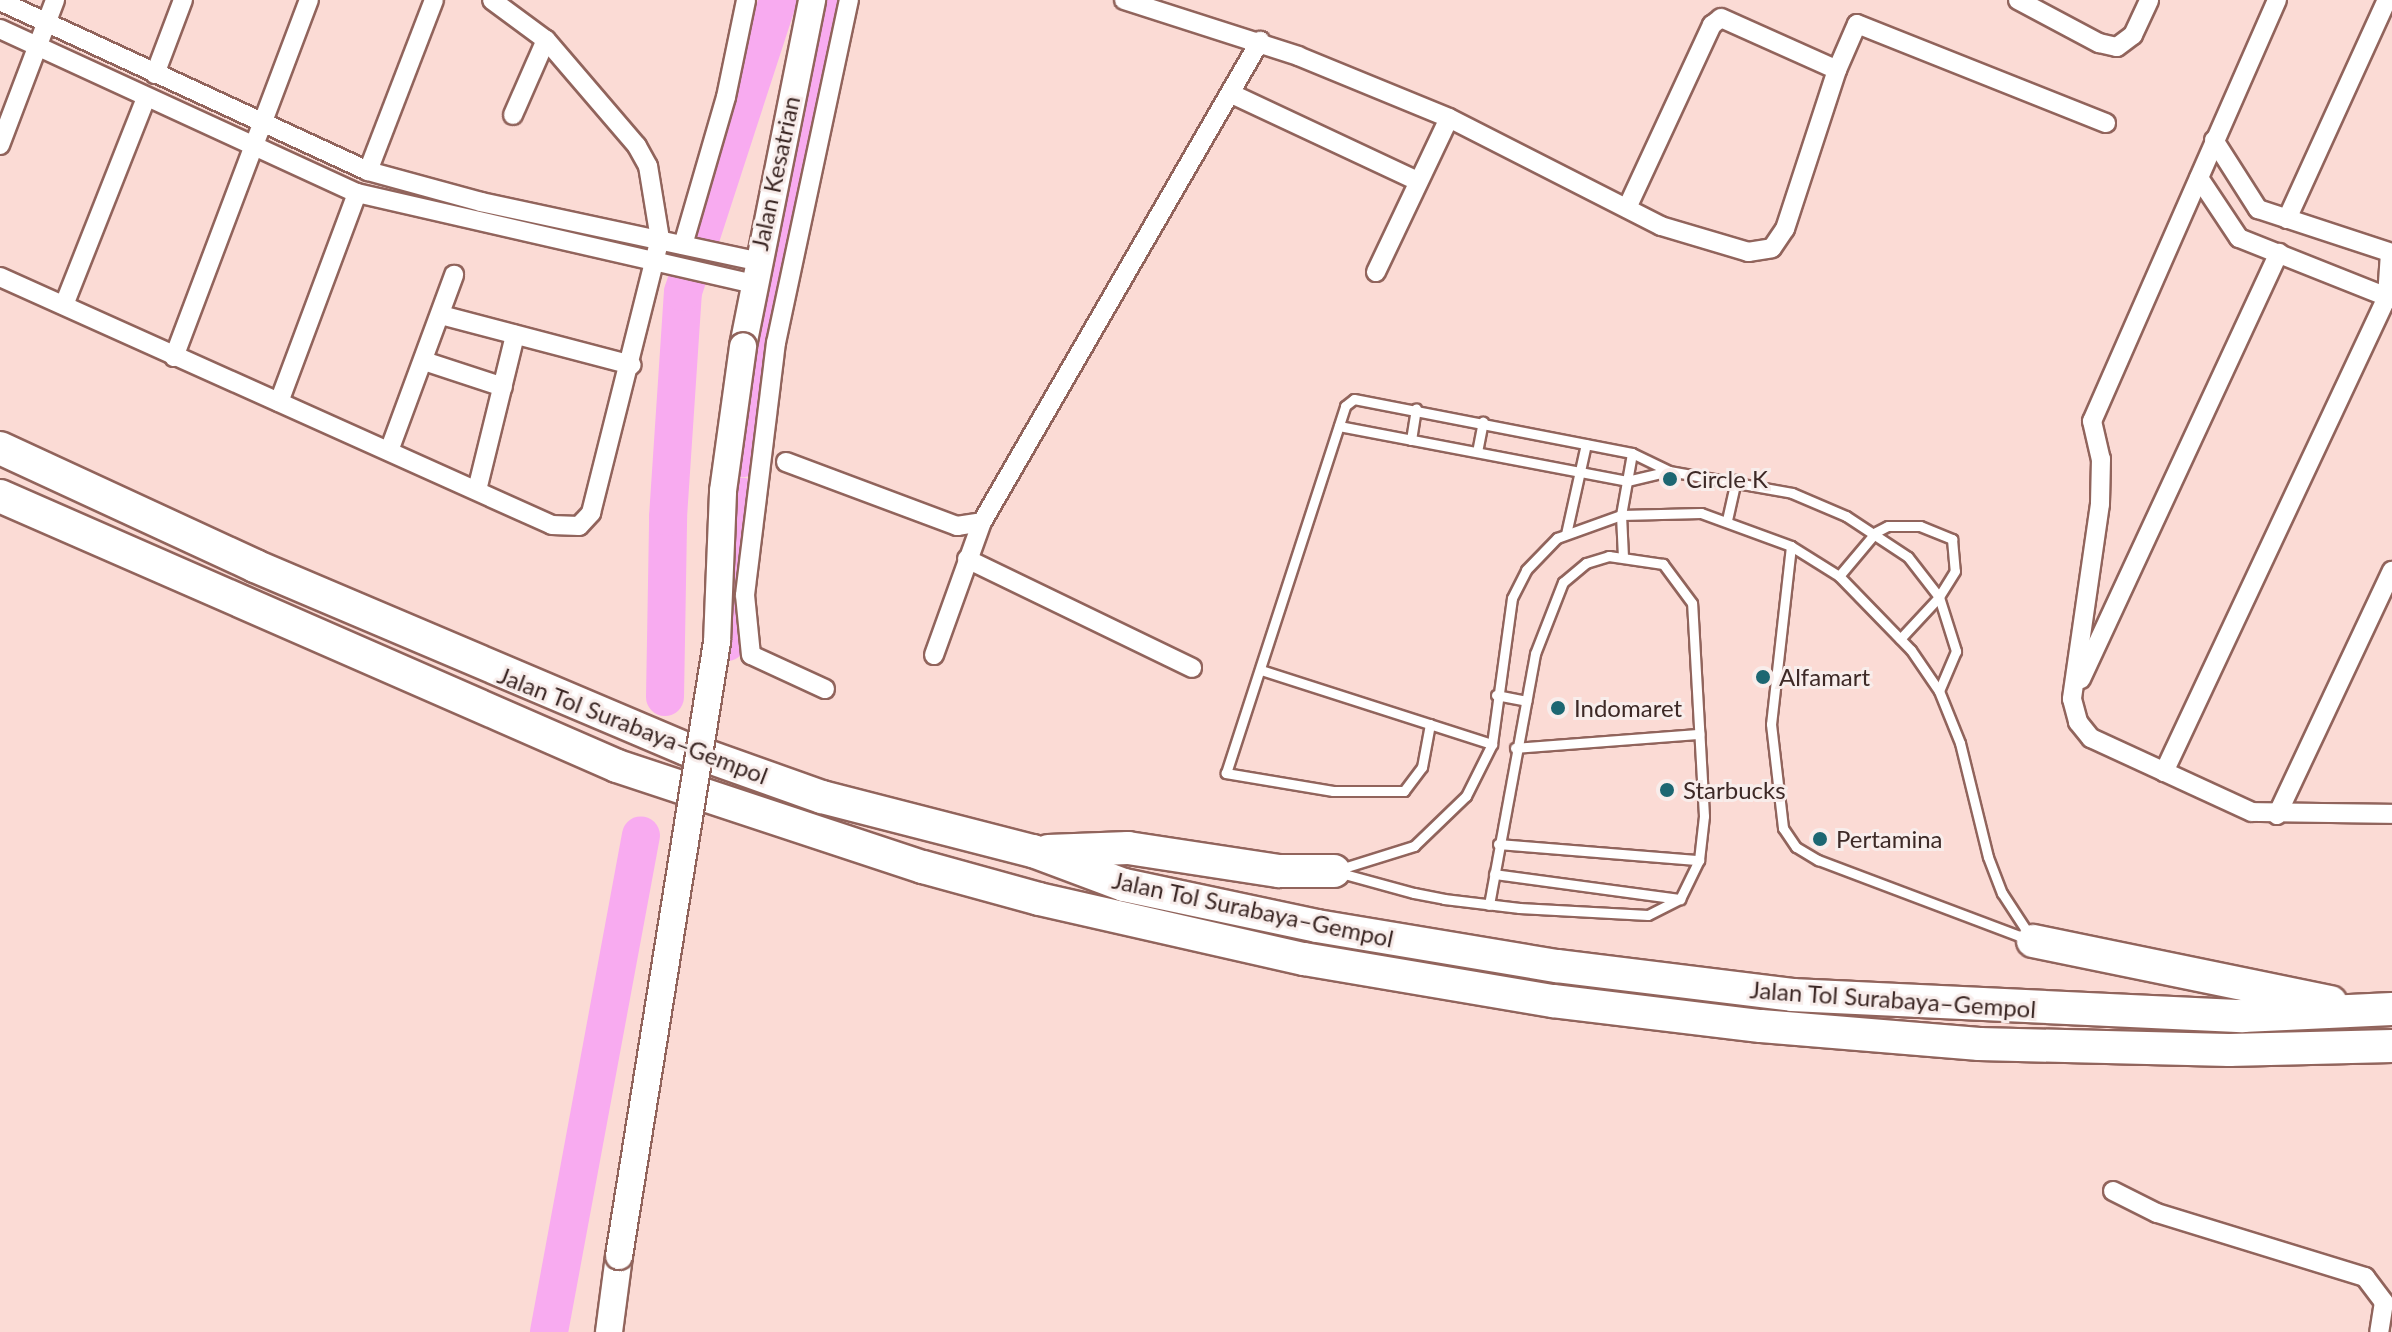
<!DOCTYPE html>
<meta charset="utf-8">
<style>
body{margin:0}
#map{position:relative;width:2392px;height:1332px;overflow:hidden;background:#fbdbd5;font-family:Lato,sans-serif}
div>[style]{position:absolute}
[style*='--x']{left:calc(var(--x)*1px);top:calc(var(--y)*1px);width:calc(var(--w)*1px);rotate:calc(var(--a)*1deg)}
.river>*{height:38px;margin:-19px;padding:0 19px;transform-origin:19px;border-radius:19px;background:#f8abf0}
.roads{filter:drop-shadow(2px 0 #91645c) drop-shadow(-2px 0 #91645c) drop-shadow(0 2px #91645c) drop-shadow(0 -2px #91645c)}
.lane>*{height:9px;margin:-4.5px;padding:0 4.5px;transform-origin:4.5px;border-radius:4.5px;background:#fff}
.street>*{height:18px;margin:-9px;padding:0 9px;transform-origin:9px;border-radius:9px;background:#fff}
.secondary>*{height:26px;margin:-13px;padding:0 13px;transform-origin:13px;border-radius:13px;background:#fff}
.highway>*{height:32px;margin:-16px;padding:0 16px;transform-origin:16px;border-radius:16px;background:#fff}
.bridges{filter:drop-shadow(2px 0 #91645c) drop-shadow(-2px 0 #91645c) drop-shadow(0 2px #91645c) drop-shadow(0 -2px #91645c)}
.secondary-bridge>*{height:26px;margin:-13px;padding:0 13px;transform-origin:13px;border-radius:13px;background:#fff}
.dots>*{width:22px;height:22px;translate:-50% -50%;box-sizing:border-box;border:4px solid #f8edeb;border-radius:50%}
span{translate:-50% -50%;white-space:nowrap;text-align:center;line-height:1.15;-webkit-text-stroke:6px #f8edeb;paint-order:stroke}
.street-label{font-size:24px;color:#3d2926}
.poi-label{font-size:24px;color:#3d2926}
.left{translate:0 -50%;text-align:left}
</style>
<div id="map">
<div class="river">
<div style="--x:743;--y:458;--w:184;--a:-80.9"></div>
<div style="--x:772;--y:276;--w:283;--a:-77.1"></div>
<div style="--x:727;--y:642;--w:146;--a:-84.1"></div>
<div style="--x:665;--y:697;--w:180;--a:-89"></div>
<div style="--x:668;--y:517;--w:225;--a:-86.2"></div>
<div style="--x:683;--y:292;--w:307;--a:-72"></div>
<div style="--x:549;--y:1332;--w:505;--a:-79.51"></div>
</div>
<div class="roads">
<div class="lane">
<div style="--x:1339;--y:426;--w:293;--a:10.8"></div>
<div style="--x:1627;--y:481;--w:43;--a:-13.4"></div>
<div style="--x:1411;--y:440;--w:32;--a:-81"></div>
<div style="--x:1477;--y:452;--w:31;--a:-79"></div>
<div style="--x:1727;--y:520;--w:41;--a:-77.3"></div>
<div style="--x:1566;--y:534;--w:92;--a:-77.5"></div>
<div style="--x:1791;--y:546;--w:179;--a:96.4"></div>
<div style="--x:1771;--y:724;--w:105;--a:83.4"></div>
<div style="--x:1783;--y:828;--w:23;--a:56"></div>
<div style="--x:1796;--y:847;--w:26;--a:31"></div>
<div style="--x:1818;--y:860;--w:227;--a:20.7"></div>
<div style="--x:1623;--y:557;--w:42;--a:-92.7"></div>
<div style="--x:1621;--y:515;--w:63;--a:-79.9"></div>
<div style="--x:1839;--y:576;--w:57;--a:-49.9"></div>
<div style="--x:1876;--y:532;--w:13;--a:-27"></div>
<div style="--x:1888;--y:526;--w:32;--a:0"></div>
<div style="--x:1920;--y:526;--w:35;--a:22"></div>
<div style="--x:1952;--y:539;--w:32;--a:85"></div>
<div style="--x:1955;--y:571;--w:31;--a:122"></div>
<div style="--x:1939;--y:597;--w:57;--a:132.9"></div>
<div style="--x:1261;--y:670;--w:243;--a:17.8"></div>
<div style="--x:1496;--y:695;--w:31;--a:11"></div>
<div style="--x:1430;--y:724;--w:44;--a:100.5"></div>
<div style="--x:1422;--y:767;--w:30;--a:127"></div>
<div style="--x:1404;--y:791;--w:71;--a:180"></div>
<div style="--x:1333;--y:791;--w:109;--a:-170.5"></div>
<div style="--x:1226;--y:773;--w:386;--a:-72"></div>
<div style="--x:1345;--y:406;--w:11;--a:-38"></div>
<div style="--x:1354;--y:399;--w:283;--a:11"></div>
<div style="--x:1632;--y:453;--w:41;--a:25.9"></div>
<div style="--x:1669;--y:471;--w:125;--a:10.1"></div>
<div style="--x:1792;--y:493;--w:59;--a:23.1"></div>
<div style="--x:1846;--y:516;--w:74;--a:33.5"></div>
<div style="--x:1908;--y:557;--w:51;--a:52.2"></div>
<div style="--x:1939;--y:597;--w:57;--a:72.5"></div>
<div style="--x:1956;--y:651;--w:43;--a:113"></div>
<div style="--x:1515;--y:748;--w:185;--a:-4.4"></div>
<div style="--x:1498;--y:844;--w:202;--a:4.6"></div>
<div style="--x:1337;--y:870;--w:81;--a:-17.3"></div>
<div style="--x:1414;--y:846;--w:72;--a:-43.9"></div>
<div style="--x:1466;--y:796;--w:58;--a:-63.4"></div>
<div style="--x:1492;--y:744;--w:147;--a:-82.2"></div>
<div style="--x:1512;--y:598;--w:31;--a:-63"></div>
<div style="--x:1526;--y:570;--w:45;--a:-45.9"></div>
<div style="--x:1557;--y:538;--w:68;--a:-19.8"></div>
<div style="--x:1621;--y:515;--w:80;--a:-1.4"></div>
<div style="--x:1701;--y:513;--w:96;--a:20.1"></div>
<div style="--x:1791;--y:546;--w:57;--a:32"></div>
<div style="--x:1839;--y:576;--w:103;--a:45.8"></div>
<div style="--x:1911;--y:650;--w:50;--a:55.7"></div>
<div style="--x:1939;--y:691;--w:56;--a:68"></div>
<div style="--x:1960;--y:743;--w:117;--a:76.2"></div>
<div style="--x:1988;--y:857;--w:39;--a:69"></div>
<div style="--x:2002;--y:893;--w:51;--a:56.9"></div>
<div style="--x:1337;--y:872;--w:80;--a:15.3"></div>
<div style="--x:1414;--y:893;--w:31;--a:11"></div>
<div style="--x:1444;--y:899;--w:76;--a:6.8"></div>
<div style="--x:1519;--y:908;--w:129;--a:3.1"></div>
<div style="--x:1648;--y:915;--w:36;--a:-27"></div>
<div style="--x:1680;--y:899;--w:43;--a:-64"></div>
<div style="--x:1699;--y:860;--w:44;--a:-83.5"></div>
<div style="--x:1704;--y:816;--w:213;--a:-93.2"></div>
<div style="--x:1692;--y:603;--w:49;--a:-126.6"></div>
<div style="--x:1663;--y:564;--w:55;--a:-171.6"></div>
<div style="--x:1609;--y:556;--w:24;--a:163"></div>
<div style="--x:1586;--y:563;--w:30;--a:140"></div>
<div style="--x:1563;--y:582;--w:77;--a:111.3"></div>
<div style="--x:1535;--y:654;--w:255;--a:100.4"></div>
<div style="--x:1494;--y:874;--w:188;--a:7.7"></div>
</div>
<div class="street">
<div style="--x:1124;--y:0;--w:183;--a:17.8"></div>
<div style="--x:1298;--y:56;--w:163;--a:22.3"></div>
<div style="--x:1449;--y:118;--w:238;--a:27"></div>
<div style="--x:1661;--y:226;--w:91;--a:16.6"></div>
<div style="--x:1748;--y:252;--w:24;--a:-9"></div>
<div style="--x:1772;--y:248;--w:23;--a:-56"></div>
<div style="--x:1785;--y:229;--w:167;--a:-71.9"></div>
<div style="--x:1837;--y:70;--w:50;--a:-66.5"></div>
<div style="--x:1857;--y:24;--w:268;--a:21.7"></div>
<div style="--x:2018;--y:0;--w:92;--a:28"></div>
<div style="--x:2099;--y:43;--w:18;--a:13"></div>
<div style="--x:2117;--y:47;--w:20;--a:-37"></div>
<div style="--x:2133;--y:35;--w:38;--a:-65"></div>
<div style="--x:2277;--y:0;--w:460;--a:113.7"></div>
<div style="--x:2092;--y:421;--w:39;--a:77"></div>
<div style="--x:2101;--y:459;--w:45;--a:91.3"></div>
<div style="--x:2100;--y:504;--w:197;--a:98.2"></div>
<div style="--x:2072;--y:699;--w:24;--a:75"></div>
<div style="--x:2078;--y:722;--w:21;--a:51"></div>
<div style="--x:2091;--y:738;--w:177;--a:24.7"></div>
<div style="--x:2252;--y:812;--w:140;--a:0.8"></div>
<div style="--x:0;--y:1;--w:405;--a:24.8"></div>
<div style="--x:368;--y:171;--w:117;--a:15.3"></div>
<div style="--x:481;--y:202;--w:282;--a:12.1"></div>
<div style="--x:0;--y:29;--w:393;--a:24.7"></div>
<div style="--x:357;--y:193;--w:406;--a:12.9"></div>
<div style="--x:155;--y:74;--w:79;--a:-69.3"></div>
<div style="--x:1234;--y:95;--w:203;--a:25.1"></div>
<div style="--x:513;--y:115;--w:82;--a:-66.3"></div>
<div style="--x:2214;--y:140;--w:82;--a:57.5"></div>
<div style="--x:2258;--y:209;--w:141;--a:18.2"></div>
<div style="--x:0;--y:145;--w:155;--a:-69.2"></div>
<div style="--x:368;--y:171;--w:183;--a:-68.9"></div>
<div style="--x:2199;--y:178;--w:72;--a:56.3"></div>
<div style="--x:2239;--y:238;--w:165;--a:21.7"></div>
<div style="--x:1627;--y:208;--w:202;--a:-65.1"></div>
<div style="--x:1712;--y:25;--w:11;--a:-38"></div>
<div style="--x:1721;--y:18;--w:127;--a:24.1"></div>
<div style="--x:2287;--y:219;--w:241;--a:-65.5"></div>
<div style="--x:683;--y:245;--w:154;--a:-73.8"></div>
<div style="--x:726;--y:97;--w:99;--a:-78.3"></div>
<div style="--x:1376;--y:272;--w:170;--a:-64.6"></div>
<div style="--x:0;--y:277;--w:605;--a:24.19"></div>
<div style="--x:552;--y:525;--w:27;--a:2"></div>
<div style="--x:579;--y:526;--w:18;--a:-47"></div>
<div style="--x:591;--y:513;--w:283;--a:-75.9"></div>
<div style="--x:660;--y:239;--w:74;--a:-99.3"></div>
<div style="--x:648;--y:166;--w:23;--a:-119"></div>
<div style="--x:637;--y:146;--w:140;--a:-130.6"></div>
<div style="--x:546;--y:40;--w:67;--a:-143.5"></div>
<div style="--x:64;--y:305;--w:220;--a:-68.4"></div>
<div style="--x:441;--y:315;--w:197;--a:14.7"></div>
<div style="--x:174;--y:357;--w:382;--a:-69.3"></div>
<div style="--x:424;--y:361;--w:83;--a:18.2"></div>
<div style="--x:279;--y:402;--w:223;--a:-69.5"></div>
<div style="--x:389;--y:451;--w:188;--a:-69.7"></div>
<div style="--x:786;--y:462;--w:183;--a:20.5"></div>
<div style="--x:957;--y:526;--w:25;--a:-9"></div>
<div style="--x:982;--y:522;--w:556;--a:-59.97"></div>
<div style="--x:477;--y:490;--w:160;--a:-76.2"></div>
<div style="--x:967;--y:559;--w:250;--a:25.8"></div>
<div style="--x:934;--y:655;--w:141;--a:-70.2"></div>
<div style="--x:2081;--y:679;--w:470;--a:-65.1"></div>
<div style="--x:825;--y:689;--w:81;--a:-155.3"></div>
<div style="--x:751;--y:655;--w:60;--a:-95.7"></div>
<div style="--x:745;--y:595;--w:254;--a:-83"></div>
<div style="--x:776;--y:343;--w:351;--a:-78"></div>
<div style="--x:2164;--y:772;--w:525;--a:-64.85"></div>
<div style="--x:2387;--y:297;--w:44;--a:-86.1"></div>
<div style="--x:2277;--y:815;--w:270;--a:-64.8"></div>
<div style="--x:2113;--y:1191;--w:49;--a:26.6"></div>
<div style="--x:2157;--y:1213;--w:218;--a:17.1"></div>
<div style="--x:2365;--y:1277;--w:31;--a:53"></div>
<div style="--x:2384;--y:1302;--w:30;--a:99"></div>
</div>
<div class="secondary">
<div style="--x:743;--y:346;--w:353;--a:-78.7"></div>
<div style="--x:609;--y:1332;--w:77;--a:-82.5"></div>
</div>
<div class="highway">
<div style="--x:0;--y:448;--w:281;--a:24.8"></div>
<div style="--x:255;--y:566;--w:469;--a:23"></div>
<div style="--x:687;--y:749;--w:143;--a:19.6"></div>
<div style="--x:822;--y:797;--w:218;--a:14.4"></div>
<div style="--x:1033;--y:851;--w:97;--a:20.5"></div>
<div style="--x:1124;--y:885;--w:197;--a:12"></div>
<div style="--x:1317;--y:926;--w:243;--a:9.5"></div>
<div style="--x:1557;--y:966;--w:237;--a:7"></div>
<div style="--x:1792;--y:995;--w:451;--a:2.7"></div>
<div style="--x:2243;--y:1016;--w:149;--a:-2.7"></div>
<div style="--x:0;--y:496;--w:673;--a:23.63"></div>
<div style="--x:617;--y:766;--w:322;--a:18.3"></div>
<div style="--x:923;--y:867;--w:120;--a:15.4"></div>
<div style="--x:1039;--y:899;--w:272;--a:12.8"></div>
<div style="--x:1304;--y:959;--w:253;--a:9.6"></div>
<div style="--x:1553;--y:1001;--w:209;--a:6.9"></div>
<div style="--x:1761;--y:1026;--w:219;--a:4.7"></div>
<div style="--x:1979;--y:1044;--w:250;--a:1.4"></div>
<div style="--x:2229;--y:1050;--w:163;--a:-1.4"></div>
<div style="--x:1048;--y:851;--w:80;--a:-2.1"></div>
<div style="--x:1128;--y:848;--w:153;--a:8.7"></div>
<div style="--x:1279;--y:871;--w:55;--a:0"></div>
<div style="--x:2033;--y:941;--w:304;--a:11.6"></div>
</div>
</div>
<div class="bridges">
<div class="secondary-bridge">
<div style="--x:619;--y:1256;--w:622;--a:-80.93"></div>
<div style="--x:717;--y:642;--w:151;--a:-87.7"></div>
<div style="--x:723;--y:491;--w:146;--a:-82.1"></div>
</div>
</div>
<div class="dots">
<div style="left:1670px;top:479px;background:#1c6772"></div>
<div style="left:1763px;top:677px;background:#1c6772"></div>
<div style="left:1558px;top:708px;background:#1c6772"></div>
<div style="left:1667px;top:790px;background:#1c6772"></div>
<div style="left:1820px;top:839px;background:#1c6772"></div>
</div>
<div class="street-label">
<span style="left:775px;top:173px;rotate:-78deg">Jalan Kesatrian</span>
<span style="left:633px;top:725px;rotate:21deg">Jalan Tol Surabaya–Gempol</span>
<span style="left:1253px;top:909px;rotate:12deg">Jalan Tol Surabaya–Gempol</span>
<span style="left:1893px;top:999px;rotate:4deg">Jalan Tol Surabaya–Gempol</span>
</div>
<div class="poi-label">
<span class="left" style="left:1686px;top:479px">Circle K</span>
<span class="left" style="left:1779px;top:677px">Alfamart</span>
<span class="left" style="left:1574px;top:708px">Indomaret</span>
<span class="left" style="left:1683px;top:790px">Starbucks</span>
<span class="left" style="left:1836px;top:839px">Pertamina</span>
</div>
</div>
